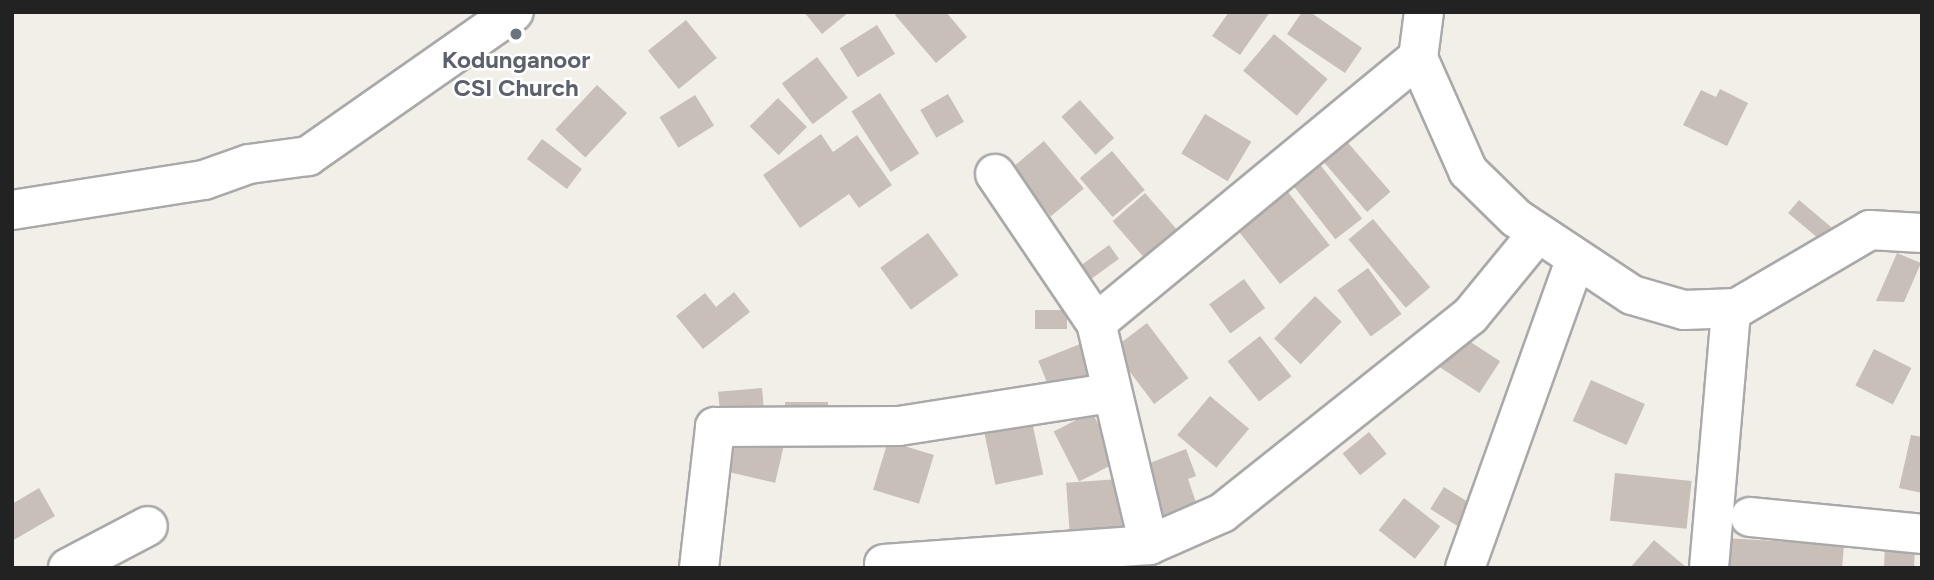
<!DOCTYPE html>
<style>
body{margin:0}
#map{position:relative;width:1934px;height:580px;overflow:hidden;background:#f2efe9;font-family:Figtree,sans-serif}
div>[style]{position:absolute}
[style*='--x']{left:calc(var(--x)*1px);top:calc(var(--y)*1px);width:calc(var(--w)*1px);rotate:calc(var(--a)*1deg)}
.building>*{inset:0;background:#c7bfb8;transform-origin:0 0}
.roads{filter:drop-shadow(2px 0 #a9a9a9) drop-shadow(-2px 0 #a9a9a9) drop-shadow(0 2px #a9a9a9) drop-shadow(0 -2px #a9a9a9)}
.minor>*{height:38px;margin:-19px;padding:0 19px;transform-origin:19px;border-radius:19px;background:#fff}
.dots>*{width:19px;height:19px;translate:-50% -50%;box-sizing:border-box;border:4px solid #fff;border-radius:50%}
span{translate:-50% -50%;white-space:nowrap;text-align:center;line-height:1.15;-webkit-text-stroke:5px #fff;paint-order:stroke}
.worship-label{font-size:24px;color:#5b616d;font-weight:700}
.frame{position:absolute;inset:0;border:14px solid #222;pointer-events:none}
</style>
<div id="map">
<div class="building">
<div style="clip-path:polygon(804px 12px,849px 12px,822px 34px)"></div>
<div style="clip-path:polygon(899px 12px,946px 12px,967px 37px,936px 63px,895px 15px)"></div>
<div style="clip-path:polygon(1229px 12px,1270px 12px,1240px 55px,1212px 36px)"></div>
<div style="clip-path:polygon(1302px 12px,1310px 12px,1362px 48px,1345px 73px,1287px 34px)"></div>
<div style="left:686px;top:20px;width:49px;height:49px;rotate:51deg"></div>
<div style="left:877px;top:25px;width:34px;height:44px;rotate:58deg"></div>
<div style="left:1274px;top:34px;width:70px;height:48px;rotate:40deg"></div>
<div style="left:817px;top:57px;width:51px;height:44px;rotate:53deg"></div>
<div style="left:597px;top:85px;width:41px;height:61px;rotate:43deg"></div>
<div style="clip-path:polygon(1720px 89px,1748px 103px,1727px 146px,1683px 125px,1701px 90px,1716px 97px)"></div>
<div style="left:880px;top:93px;width:72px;height:34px;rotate:57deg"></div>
<div style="left:948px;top:94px;width:32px;height:32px;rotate:60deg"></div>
<div style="left:695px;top:95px;width:36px;height:42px;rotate:58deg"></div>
<div style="left:778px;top:98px;width:41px;height:40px;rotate:45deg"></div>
<div style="left:1080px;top:100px;width:51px;height:25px;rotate:48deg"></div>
<div style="left:1205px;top:114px;width:54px;height:46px;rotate:31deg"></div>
<div style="left:1336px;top:129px;width:83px;height:31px;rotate:49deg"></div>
<div style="clip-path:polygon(821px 134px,833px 152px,857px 135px,892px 185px,859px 208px,849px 194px,800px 228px,763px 175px)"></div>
<div style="left:542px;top:139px;width:50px;height:25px;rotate:37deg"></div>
<div style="left:1044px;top:141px;width:62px;height:43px;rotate:50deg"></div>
<div style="left:1112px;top:151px;width:51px;height:42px;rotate:50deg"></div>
<div style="left:1311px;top:153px;width:83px;height:34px;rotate:52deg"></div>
<div style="left:1281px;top:183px;width:79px;height:63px;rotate:52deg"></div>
<div style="left:1145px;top:193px;width:58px;height:43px;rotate:49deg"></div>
<div style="left:1799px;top:200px;width:42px;height:17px;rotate:40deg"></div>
<div style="left:1373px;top:219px;width:89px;height:32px;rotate:50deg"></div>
<div style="left:928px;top:233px;width:52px;height:59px;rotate:54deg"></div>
<div style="left:1109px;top:245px;width:17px;height:34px;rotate:54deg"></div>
<div style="clip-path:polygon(1897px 253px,1921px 263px,1904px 302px,1876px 301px)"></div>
<div style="left:1368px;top:268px;width:57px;height:38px;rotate:54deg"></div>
<div style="left:1244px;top:279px;width:36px;height:43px;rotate:54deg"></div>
<div style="clip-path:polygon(734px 292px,750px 312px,703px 349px,676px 316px,705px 293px,716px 307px)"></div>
<div style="left:1315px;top:296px;width:37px;height:59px;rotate:44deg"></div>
<div style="left:1035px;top:310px;width:32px;height:19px"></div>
<div style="left:1147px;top:323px;width:69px;height:43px;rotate:53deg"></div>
<div style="left:1449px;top:328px;width:61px;height:38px;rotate:33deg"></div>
<div style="left:1260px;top:336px;width:51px;height:41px;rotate:52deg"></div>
<div style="left:1080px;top:344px;width:32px;height:45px;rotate:68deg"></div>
<div style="left:1874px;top:349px;width:42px;height:41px;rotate:27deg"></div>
<div style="left:1591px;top:380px;width:59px;height:45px;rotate:24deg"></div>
<div style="left:762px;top:388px;width:21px;height:44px;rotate:85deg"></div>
<div style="left:1210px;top:396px;width:51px;height:51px;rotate:40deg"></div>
<div style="left:828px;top:402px;width:13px;height:43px;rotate:90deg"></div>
<div style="left:1030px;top:412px;width:64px;height:49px;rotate:78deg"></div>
<div style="left:1092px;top:412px;width:56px;height:43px;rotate:63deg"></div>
<div style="left:1369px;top:432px;width:28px;height:34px;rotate:51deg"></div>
<div style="left:737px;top:435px;width:48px;height:38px;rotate:13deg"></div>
<div style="clip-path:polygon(1911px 435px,1922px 437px,1922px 493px,1899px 488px)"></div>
<div style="left:888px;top:441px;width:48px;height:51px;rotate:17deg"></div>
<div style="clip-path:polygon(1186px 449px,1196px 476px,1188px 479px,1199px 511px,1154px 528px,1132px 470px)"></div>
<div style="left:1615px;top:473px;width:77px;height:48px;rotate:6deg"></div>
<div style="left:1119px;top:479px;width:55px;height:53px;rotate:86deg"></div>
<div style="left:1444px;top:487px;width:34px;height:26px;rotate:32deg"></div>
<div style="clip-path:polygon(39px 488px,55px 516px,12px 541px,12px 504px)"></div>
<div style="left:1404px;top:498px;width:46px;height:41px;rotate:38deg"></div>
<div style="clip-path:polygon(1724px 538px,1844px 545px,1842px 568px,1722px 568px)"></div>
<div style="clip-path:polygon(1654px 540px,1687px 568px,1630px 568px)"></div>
<div style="left:1885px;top:541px;width:30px;height:27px;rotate:2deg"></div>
</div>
<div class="roads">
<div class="minor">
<div style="--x:1418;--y:58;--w:46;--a:-82.6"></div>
<div style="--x:12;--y:210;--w:194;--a:-8.9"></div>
<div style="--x:204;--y:180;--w:48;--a:-19.6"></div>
<div style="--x:249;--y:164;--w:60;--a:-7.7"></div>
<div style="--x:308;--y:156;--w:251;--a:-35"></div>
<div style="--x:1096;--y:323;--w:417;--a:-39.5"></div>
<div style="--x:1418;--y:58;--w:124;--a:66.1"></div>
<div style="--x:1468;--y:171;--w:67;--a:44.4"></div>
<div style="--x:1516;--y:218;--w:139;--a:33.6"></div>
<div style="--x:1632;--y:295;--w:54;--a:16.1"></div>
<div style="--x:1684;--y:310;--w:53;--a:-2.2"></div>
<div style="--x:1737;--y:308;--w:154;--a:-30.4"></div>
<div style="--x:1870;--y:230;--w:52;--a:3.3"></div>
<div style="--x:1750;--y:517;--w:173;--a:5.6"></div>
<div style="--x:1149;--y:545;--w:80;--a:-23.7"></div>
<div style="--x:1222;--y:513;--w:317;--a:-38.5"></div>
<div style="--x:1470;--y:316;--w:107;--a:-50.7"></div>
<div style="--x:884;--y:564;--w:266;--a:-4.1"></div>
<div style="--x:1149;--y:545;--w:228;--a:-103.4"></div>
<div style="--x:1096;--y:323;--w:180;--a:-124.1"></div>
<div style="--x:68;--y:568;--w:90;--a:-27.7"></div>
<div style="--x:699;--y:568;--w:142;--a:-83.5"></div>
<div style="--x:715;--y:427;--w:184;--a:-0.3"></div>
<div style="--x:899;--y:426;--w:214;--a:-8.9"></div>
<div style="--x:1465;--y:568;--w:329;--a:-70.3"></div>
<div style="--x:1709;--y:568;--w:260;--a:-85.1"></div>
</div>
</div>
<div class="dots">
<div style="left:516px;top:34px;background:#6b7280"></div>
</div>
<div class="worship-label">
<span style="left:516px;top:74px">Kodunganoor<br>CSI Church</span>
</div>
<div class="frame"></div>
</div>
